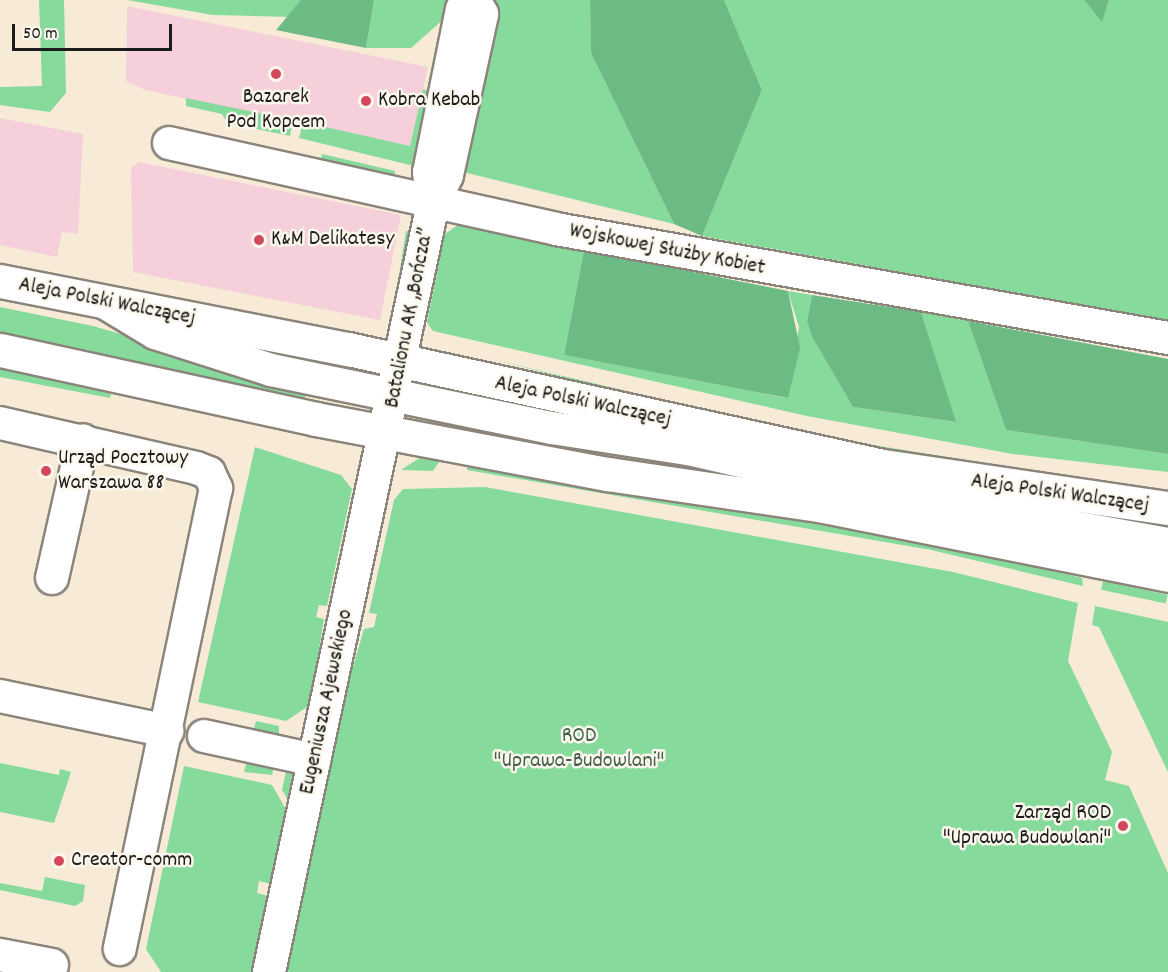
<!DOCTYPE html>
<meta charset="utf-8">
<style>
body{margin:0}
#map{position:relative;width:1168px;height:972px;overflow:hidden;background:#f7ebd7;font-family:Dekko,sans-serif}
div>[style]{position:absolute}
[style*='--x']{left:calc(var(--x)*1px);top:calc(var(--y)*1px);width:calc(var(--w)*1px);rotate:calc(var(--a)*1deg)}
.built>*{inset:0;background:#f5cfd9}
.green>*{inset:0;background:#85da9c;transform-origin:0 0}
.forest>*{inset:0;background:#6cba84}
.roads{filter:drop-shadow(2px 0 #8a847a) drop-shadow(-2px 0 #8a847a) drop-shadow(0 2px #8a847a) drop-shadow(0 -2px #8a847a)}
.minor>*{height:32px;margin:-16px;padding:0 16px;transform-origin:16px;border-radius:16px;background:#fff}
.major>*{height:33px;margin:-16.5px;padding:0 16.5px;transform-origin:16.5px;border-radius:16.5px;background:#fff}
.dots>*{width:16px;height:16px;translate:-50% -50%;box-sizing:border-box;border:3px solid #fbf7ec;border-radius:50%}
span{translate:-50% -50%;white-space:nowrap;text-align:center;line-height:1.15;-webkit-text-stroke:5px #fbf7ec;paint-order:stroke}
.poi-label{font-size:22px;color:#1c1c1c}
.left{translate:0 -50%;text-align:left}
.right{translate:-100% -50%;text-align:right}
.street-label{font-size:22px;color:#1c1c1c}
.park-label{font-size:22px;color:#415e49}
.scale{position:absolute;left:12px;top:24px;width:160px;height:27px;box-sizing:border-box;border:3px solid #1c1c1c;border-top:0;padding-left:8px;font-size:18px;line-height:21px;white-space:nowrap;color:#1c1c1c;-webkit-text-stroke:4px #fbf7ec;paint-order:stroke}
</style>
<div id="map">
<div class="built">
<div style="clip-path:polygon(127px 6px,428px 67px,410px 146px,145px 90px,126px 81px)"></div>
<div style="clip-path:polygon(0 118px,83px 134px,78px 234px,62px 232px,57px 257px,0 245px)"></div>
<div style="clip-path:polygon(139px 162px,401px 215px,380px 320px,133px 272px,131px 168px)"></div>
</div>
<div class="green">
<div style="clip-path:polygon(39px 0,64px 0,66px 93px,50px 112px,0 105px,0 87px,42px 86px)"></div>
<div style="clip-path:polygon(127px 0,335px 0,333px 18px,213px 15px)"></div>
<div style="clip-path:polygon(374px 0,449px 0,445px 18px,411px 48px,366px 48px)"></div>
<div style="clip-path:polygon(491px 0,590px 0,591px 53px,674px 224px,463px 172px)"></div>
<div style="clip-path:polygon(724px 0,1084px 0,1102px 21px,1109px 0,1168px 0,1168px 320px,702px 236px,762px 90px)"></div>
<div style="clip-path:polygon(423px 89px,432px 92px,414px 166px,299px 138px,303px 122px,410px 146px)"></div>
<div style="clip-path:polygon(186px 98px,293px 120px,290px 136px,227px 123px,222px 114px,186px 106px)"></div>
<div style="clip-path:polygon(322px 154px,395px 171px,394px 184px,320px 164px)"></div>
<div style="clip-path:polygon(459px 224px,584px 250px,564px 355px,787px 398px,799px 327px,788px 291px,812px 295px,807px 321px,812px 337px,853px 407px,955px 422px,921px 312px,968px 321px,1006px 430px,1168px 454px,1168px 472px,1013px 454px,807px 416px,433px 331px,427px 322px,445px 234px)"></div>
<div style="left:406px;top:231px;width:6px;height:86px;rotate:9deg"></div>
<div style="clip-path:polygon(73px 278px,319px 325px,319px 330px,76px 281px)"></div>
<div style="clip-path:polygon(0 307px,93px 326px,307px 388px,305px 398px,0 336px)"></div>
<div style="clip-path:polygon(490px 359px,824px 437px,1168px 493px,1026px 476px,798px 435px)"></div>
<div style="clip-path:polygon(0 366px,111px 394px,110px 398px,0 377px)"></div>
<div style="clip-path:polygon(475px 424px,606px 450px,473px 434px)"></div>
<div style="clip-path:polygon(255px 447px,341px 475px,352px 489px,327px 606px,319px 605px,316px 617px,324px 619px,310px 705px,286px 721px,198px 702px)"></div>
<div style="clip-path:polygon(421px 457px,442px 458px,433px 471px,401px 470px)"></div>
<div style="clip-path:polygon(468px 462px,948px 545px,1082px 578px,1083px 586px,931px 550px,467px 470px)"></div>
<div style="clip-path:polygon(485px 487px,953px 572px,1078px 603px,1068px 661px,1112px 752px,1105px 780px,1129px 786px,1168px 873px,1168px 972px,287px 972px,349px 680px,364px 629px,374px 627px,377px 614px,369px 613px,394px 500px,403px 489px)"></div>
<div style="left:1103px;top:581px;width:66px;height:9px;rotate:12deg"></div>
<div style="clip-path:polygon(1095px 606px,1168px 622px,1168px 772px,1099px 627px,1092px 625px)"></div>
<div style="clip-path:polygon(256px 721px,279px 726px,279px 743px,252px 737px)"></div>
<div style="clip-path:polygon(248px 756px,275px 762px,272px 775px,244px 772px)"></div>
<div style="clip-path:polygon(0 763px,59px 775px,60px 769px,71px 772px,54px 823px,0 812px)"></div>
<div style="clip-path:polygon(184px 766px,272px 785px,287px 811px,271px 884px,259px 881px,257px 893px,269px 896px,252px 972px,161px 972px,146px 949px)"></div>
<div style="clip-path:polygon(287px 767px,297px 780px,291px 805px,282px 790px)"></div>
<div style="clip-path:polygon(45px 877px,85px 885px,83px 901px,75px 906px,0 890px,0 883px,42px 891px)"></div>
</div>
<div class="forest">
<div style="clip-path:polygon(301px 0,374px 0,366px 48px,276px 30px)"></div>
<div style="clip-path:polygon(590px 0,724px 0,762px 90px,702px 236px,674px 224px,591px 53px)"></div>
<div style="clip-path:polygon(1084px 0,1109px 0,1102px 22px)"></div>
<div style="clip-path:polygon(584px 250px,788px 291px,800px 348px,788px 398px,564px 355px)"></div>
<div style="clip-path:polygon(812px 295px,921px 312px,956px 422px,853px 407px,812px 337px,807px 321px)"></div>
<div style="clip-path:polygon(968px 321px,1168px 359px,1168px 454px,1006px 430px)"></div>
</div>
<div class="roads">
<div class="minor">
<div style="--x:169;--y:143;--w:396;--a:12.5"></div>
<div style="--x:556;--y:229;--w:622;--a:10.1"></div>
<div style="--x:104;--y:302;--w:60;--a:31.3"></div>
<div style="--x:155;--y:333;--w:122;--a:17.7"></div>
<div style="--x:271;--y:370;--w:287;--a:11.7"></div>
<div style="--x:552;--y:428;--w:138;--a:8.8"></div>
<div style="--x:688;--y:449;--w:166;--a:12.9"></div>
<div style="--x:0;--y:423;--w:201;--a:12.9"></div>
<div style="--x:196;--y:468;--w:14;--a:21"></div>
<div style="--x:209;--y:473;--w:17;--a:65"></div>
<div style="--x:216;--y:488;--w:471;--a:101.8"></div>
<div style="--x:829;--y:483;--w:344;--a:10.2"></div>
<div style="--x:52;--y:578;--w:141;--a:-77.3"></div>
<div style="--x:0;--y:696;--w:171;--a:11.8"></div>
<div style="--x:204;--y:736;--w:113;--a:12.3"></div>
<div style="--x:0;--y:955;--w:53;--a:10.9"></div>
<div style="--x:269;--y:972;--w:785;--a:-77.95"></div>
<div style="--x:433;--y:204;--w:32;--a:-64"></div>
<div style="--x:447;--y:175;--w:165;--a:-77.7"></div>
<div style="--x:482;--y:14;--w:15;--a:-118"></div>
<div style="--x:475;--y:1;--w:15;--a:148"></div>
<div style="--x:462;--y:9;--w:166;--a:101.4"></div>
<div style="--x:429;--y:172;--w:32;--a:83"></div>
</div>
<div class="major">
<div style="--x:0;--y:281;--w:355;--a:11.1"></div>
<div style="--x:348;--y:349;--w:548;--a:12.34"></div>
<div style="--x:883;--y:466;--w:288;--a:8.4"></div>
<div style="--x:0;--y:350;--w:323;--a:12.3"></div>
<div style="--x:316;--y:419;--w:297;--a:10.7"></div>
<div style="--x:608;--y:474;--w:218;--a:8.4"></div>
<div style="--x:824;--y:506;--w:351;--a:11.3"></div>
</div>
</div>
<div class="dots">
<div style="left:276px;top:74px;background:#d1495b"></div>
<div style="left:366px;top:101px;background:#d1495b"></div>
<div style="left:259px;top:240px;background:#d1495b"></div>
<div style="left:46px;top:471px;background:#d1495b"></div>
<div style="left:1123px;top:826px;background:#d1495b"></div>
<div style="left:59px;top:861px;background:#d1495b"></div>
</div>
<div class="poi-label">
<span style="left:276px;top:110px">Bazarek<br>Pod Kopcem</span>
<span class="left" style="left:378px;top:101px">Kobra Kebab</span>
<span class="left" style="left:271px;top:240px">K&amp;M Delikatesy</span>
<span class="left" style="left:58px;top:471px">Urząd Pocztowy<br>Warszawa 88</span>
<span class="right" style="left:1111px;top:826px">Zarząd ROD<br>"Uprawa Budowlani"</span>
<span class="left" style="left:71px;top:861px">Creator-comm</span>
</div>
<div class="street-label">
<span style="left:667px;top:250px;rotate:11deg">Wojskowej Służby Kobiet</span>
<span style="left:107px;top:302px;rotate:11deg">Aleja Polski Walczącej</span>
<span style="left:410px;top:318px;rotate:-79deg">Batalionu AK „Bończa”</span>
<span style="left:583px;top:402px;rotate:12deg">Aleja Polski Walczącej</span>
<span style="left:1060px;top:494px;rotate:8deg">Aleja Polski Walczącej</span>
<span style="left:327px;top:702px;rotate:-78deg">Eugeniusza Ajewskiego</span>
</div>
<div class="park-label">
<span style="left:579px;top:749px">ROD<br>"Uprawa-Budowlani"</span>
</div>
<div class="scale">50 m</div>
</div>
